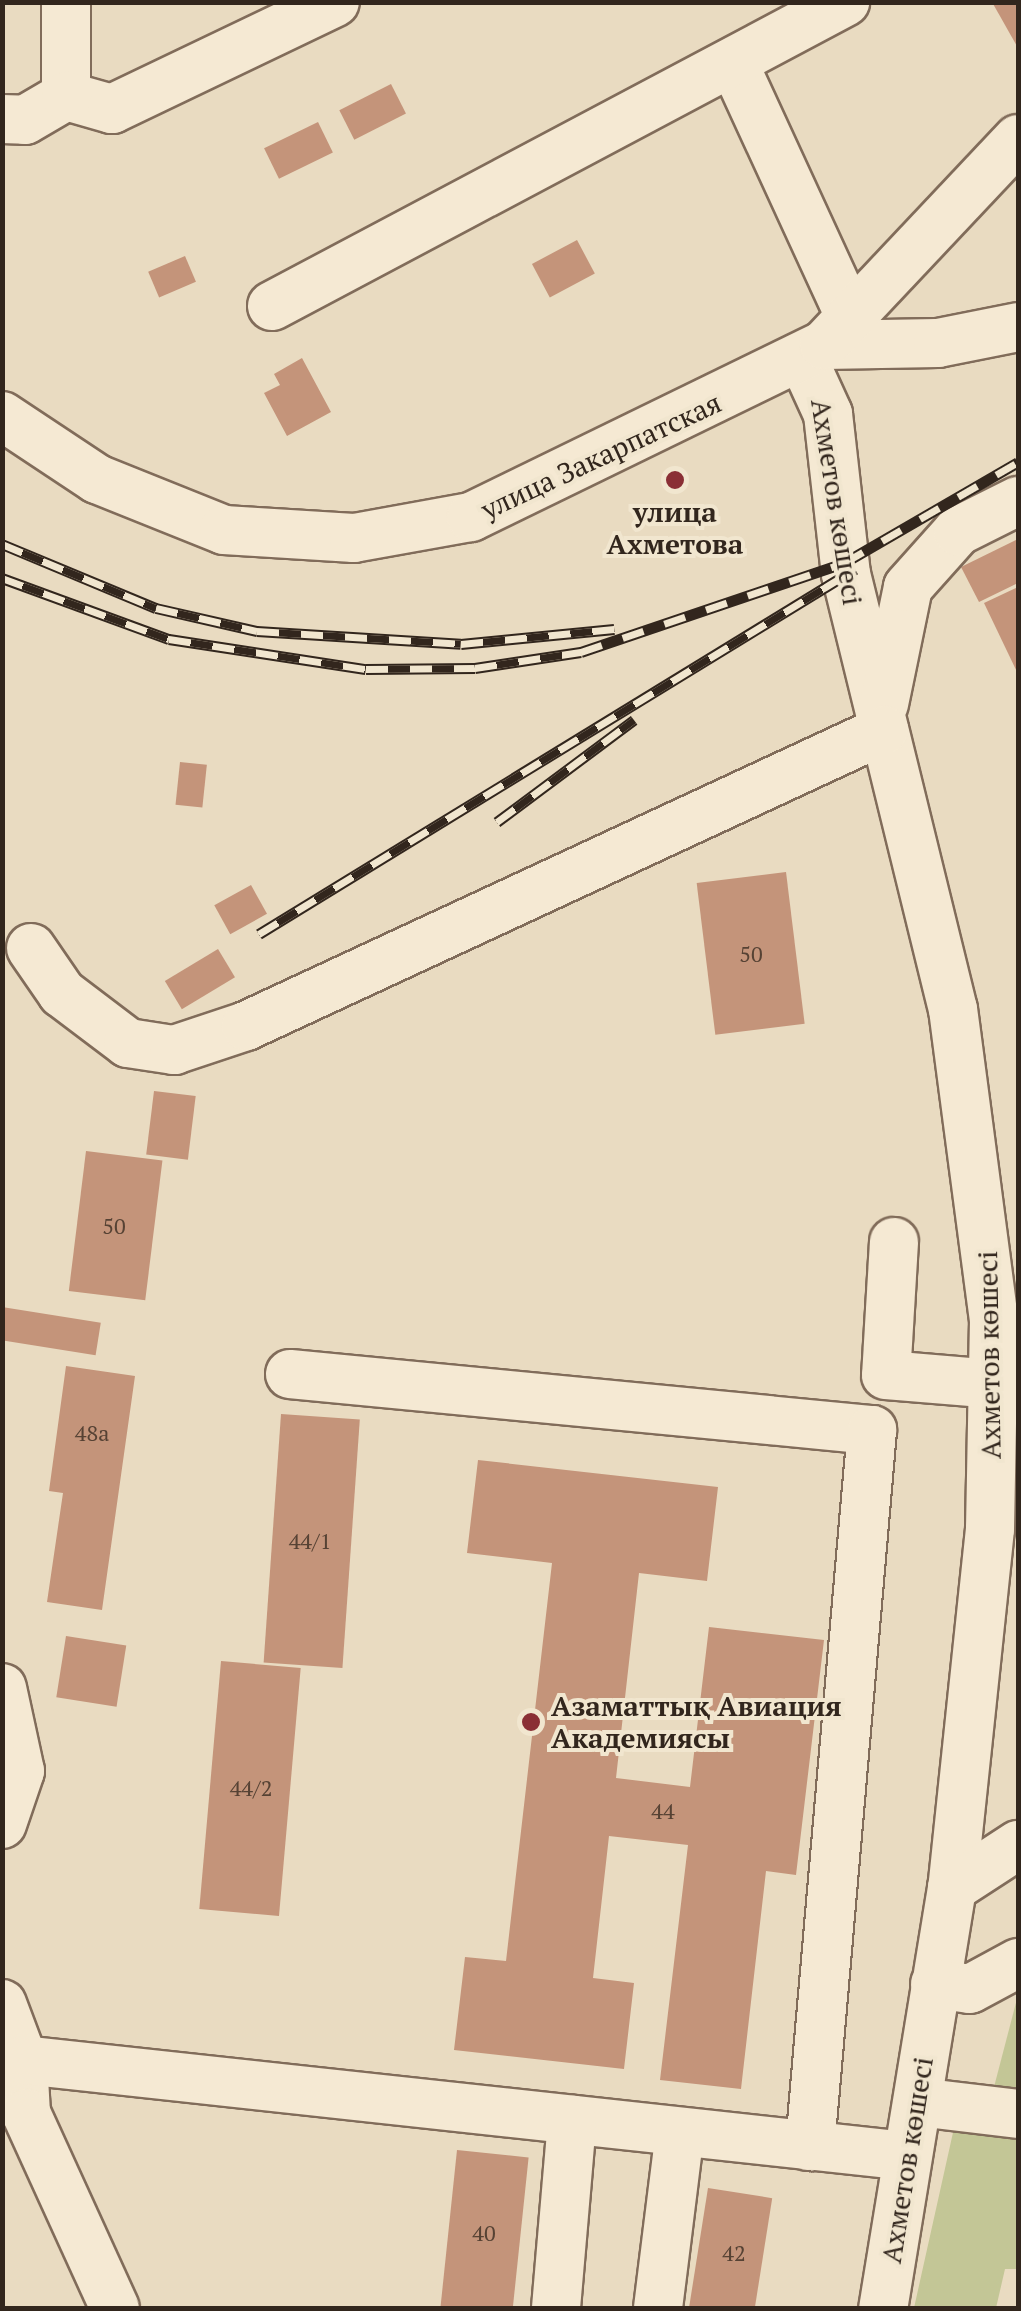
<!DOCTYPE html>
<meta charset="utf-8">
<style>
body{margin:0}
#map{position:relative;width:1021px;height:2311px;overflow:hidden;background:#e9dbc1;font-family:"PT Serif",serif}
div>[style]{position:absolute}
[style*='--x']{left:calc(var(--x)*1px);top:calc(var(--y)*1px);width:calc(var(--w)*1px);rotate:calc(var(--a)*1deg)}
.green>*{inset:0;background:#c3c696}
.building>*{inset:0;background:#c4947a;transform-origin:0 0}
.roads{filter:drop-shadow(2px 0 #816c5a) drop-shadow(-2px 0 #816c5a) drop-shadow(0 2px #816c5a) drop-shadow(0 -2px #816c5a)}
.minor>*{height:48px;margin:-24px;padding:0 24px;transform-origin:24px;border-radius:24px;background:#f5e9d3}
.rail>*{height:11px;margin-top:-5.5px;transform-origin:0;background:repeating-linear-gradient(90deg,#f1e6cf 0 22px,#32261d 0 44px);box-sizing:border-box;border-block:2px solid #32261d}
.dots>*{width:28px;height:28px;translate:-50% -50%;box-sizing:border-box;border:5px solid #f1e6cf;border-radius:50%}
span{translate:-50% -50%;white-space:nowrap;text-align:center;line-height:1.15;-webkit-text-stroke:8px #f1e6cf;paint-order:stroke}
.number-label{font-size:22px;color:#564234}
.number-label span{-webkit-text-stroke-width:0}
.street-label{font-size:28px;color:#32261d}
.poi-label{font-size:28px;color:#32261d;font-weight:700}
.left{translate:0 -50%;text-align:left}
.frame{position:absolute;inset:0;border:5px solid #32261d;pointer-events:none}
</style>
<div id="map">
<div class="green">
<div style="clip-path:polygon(1018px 1995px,1018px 2092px,994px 2087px)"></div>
<div style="clip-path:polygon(954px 2128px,1018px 2133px,1018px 2269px,1005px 2269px,996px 2308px,914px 2308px)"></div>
</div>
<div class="building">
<div style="clip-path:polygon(992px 2px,1018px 2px,1018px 48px)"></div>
<div style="left:391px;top:84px;width:33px;height:58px;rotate:63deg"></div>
<div style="left:318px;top:122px;width:34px;height:60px;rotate:64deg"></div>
<div style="left:577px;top:240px;width:38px;height:51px;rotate:62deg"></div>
<div style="left:185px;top:256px;width:28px;height:40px;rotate:67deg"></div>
<div style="clip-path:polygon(302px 358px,331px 412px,287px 436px,264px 393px,280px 385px,274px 374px)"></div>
<div style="clip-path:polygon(1018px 539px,1018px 583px,979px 602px,961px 567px)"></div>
<div style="clip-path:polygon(1018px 587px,1018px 674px,984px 603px)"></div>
<div style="left:180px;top:762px;width:27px;height:43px;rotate:6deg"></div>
<div style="left:786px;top:872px;width:153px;height:90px;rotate:83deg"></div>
<div style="left:251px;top:885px;width:33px;height:42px;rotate:61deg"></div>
<div style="left:218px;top:949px;width:33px;height:62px;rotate:59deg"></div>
<div style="left:154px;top:1091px;width:42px;height:64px;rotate:7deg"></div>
<div style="left:86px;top:1151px;width:77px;height:141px;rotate:7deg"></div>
<div style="left:2px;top:1307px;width:100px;height:33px;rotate:9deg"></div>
<div style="clip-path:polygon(66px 1366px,135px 1376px,102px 1610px,47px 1602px,63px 1493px,49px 1491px)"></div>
<div style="left:281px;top:1414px;width:79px;height:249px;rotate:4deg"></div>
<div style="clip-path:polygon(478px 1460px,718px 1487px,707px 1581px,639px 1573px,616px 1778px,690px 1787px,709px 1627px,824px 1640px,796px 1875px,766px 1871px,741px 2089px,660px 2080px,688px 1845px,609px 1836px,593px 1978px,634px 1983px,624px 2069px,454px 2050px,465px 1957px,506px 1961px,552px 1563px,467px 1553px)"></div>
<div style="left:66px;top:1636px;width:61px;height:62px;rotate:9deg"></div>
<div style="left:221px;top:1661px;width:80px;height:249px;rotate:5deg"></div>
<div style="left:457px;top:2150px;width:72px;height:159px;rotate:6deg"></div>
<div style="left:708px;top:2188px;width:65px;height:121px;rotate:9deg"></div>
</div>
<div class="roads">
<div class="minor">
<div style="--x:66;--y:2;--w:94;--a:90"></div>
<div style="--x:733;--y:62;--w:282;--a:65.3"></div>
<div style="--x:2;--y:119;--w:23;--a:2"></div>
<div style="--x:25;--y:120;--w:48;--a:-30.3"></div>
<div style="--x:66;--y:96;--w:48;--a:15.8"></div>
<div style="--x:112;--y:109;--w:247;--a:-25.6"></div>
<div style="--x:272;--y:306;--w:649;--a:-27.95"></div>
<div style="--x:824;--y:345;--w:114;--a:-1"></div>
<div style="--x:938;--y:343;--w:82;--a:-11.3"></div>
<div style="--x:802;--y:357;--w:63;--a:65.5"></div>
<div style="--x:828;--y:414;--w:161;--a:83.6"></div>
<div style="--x:846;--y:574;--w:448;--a:76.2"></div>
<div style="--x:953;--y:1009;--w:314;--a:82.5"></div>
<div style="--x:994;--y:1320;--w:209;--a:91.1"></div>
<div style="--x:990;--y:1529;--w:361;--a:96"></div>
<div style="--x:952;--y:1888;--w:426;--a:99.3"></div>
<div style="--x:2;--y:416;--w:114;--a:33.6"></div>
<div style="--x:97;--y:479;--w:137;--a:21.9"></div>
<div style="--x:224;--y:530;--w:130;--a:3.5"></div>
<div style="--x:354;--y:538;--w:119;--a:-10.2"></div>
<div style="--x:471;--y:517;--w:393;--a:-26"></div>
<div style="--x:824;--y:345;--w:283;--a:-46.7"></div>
<div style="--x:884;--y:704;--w:119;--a:-78.4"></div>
<div style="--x:908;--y:587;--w:75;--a:-48.2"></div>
<div style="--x:958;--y:531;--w:67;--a:-26.6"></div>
<div style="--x:31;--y:948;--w:55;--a:55.4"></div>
<div style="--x:62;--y:993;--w:83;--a:37.1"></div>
<div style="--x:128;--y:1043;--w:47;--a:8.7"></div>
<div style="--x:174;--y:1050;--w:76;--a:-18.4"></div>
<div style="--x:246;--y:1026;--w:703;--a:-24.89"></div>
<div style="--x:894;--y:1242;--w:133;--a:93.4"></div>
<div style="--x:886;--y:1375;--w:107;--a:4.8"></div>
<div style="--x:290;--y:1374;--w:585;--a:5.5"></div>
<div style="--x:872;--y:1430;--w:719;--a:94.95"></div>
<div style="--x:2;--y:1688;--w:85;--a:77.8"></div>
<div style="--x:20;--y:1771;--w:56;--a:108.8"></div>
<div style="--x:952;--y:1888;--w:79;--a:-33.1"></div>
<div style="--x:935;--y:1984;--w:35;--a:8"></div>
<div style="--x:970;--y:1989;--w:55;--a:-28.4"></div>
<div style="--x:2;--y:2004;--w:60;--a:69.4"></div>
<div style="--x:23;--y:2060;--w:53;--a:86.8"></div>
<div style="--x:26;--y:2113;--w:214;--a:65.5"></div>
<div style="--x:23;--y:2060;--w:889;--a:6.2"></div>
<div style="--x:918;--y:2102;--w:101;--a:6.8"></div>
<div style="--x:556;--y:2308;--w:189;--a:-85.1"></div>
<div style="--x:658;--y:2308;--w:177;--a:-82.9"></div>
</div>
</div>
<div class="rail">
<div style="--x:2;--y:544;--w:167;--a:22.6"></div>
<div style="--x:156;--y:608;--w:104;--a:12.8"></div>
<div style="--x:257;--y:631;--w:204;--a:3.6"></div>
<div style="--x:461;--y:644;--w:154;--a:-5.6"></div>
<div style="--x:2;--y:578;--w:178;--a:20.1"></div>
<div style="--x:169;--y:639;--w:199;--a:8.7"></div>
<div style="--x:366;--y:669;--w:109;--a:-0.5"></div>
<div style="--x:475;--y:668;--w:107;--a:-8.6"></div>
<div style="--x:581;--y:652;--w:278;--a:-18.7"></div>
<div style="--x:844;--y:563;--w:201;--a:-30.1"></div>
<div style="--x:497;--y:822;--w:171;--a:-36.7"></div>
<div style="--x:259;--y:934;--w:699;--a:-31.48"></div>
</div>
<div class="dots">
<div style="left:675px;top:480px;background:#8a2f35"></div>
<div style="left:531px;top:1722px;background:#8a2f35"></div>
</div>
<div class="number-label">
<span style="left:751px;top:954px">50</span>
<span style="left:114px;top:1226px">50</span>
<span style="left:92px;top:1433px">48а</span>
<span style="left:310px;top:1541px">44/1</span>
<span style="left:251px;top:1788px">44/2</span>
<span style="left:663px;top:1811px">44</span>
<span style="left:484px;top:2233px">40</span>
<span style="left:734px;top:2253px">42</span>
</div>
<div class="street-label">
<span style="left:601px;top:456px;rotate:-25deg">улица Закарпатская</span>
<span style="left:837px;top:502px;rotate:81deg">Ахметов көшесі</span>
<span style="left:989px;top:1355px;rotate:-91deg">Ахметов көшесі</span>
<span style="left:907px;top:2160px;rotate:-81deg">Ахметов көшесі</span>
</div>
<div class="poi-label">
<span style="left:675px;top:528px">улица<br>Ахметова</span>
<span class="left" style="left:551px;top:1722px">Азаматтық Авиация<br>Академиясы</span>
</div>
<div class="frame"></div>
</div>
